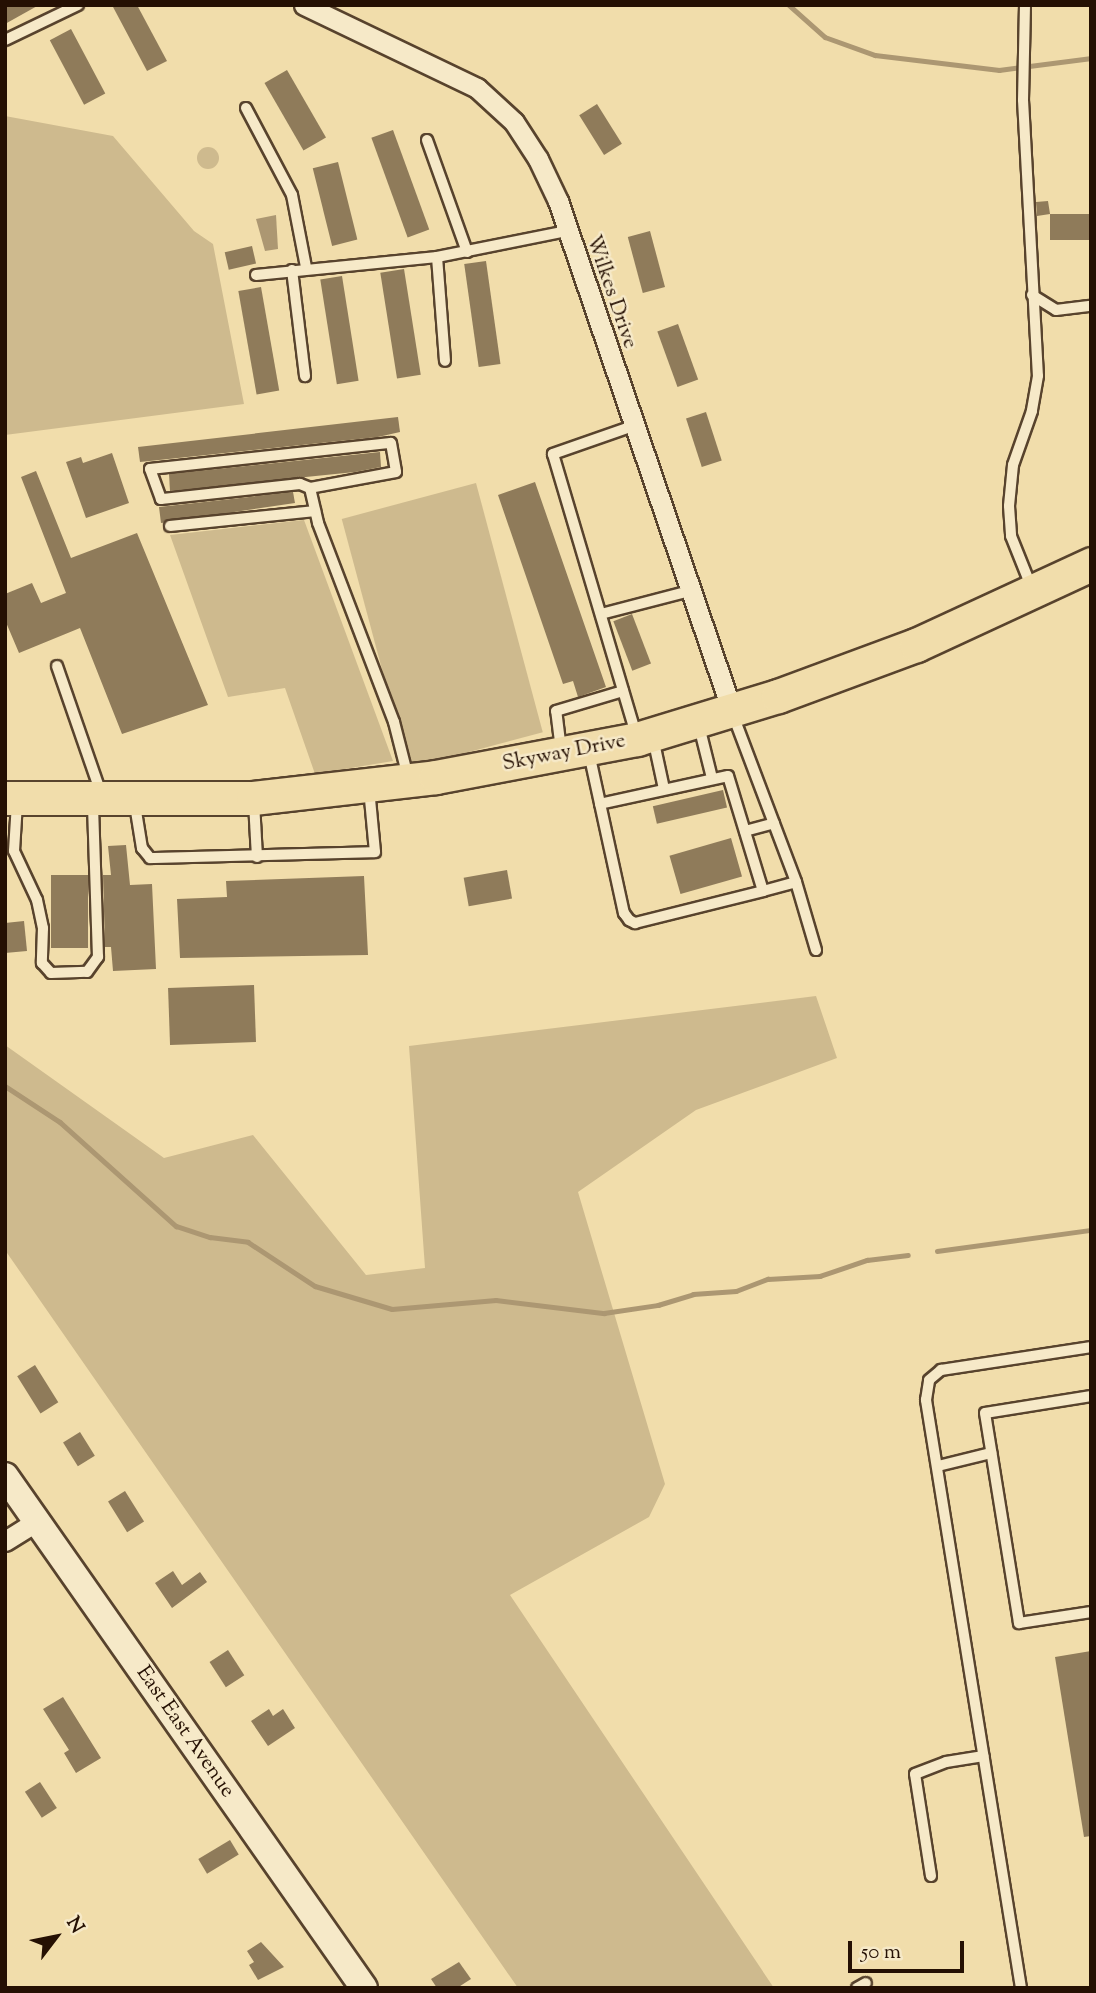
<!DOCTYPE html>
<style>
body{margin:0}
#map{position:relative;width:1096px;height:1993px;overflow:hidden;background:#f1ddab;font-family:"Sorts Mill Goudy",serif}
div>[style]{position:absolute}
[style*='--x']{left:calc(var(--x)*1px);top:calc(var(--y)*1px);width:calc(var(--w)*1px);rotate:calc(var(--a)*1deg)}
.green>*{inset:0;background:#ceba8e;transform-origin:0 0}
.round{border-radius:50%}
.water>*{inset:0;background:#ac9772}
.stream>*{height:4.5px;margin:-2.25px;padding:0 2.25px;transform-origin:2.25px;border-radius:2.25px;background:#ac9772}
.building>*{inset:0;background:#8f7b5a;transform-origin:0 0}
.roads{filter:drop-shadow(2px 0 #58432d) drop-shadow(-2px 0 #58432d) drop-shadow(0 2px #58432d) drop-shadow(0 -2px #58432d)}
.lane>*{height:10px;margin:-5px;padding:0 5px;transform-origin:5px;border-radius:5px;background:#f6e9c8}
.street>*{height:19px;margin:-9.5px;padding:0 9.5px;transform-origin:9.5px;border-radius:9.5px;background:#f6e9c8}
.secondary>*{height:26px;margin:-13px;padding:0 13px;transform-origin:13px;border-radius:13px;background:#f6e9c8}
.highway>*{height:33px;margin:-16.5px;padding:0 16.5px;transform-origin:16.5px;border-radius:16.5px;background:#f1ddab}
span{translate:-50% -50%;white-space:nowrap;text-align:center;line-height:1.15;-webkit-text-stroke:5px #f6e9c8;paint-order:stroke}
.street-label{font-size:21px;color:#251003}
.frame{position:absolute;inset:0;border:7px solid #251003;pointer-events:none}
.north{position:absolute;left:21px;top:1902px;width:70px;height:70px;-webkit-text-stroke:5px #f6e9c8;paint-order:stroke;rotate:58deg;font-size:19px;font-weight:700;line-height:28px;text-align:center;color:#251003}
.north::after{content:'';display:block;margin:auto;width:24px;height:32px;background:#251003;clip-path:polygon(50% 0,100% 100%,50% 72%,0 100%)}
.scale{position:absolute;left:848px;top:1941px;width:116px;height:32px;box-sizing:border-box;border:4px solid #251003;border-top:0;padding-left:9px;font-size:21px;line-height:24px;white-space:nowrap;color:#251003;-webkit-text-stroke:5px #f6e9c8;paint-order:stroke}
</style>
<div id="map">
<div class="green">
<div style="clip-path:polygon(5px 116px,113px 136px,194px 231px,213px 244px,244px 404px,5px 435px)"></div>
<div class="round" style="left:197px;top:147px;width:22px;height:22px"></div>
<div style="left:476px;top:483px;width:258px;height:139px;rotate:75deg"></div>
<div style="clip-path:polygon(304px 520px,393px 761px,315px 774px,285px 688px,228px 697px,170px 535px)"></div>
<div style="clip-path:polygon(816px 996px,837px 1058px,696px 1110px,578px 1192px,665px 1484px,649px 1517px,510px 1595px,774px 1988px,518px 1988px,5px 1250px,5px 1045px,164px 1158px,253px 1135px,366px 1275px,425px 1268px,409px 1046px)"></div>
</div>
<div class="water">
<div style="clip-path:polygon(276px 215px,278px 249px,265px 251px,256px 219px)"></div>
</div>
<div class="stream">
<div style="--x:789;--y:5;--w:48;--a:41.6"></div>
<div style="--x:825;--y:37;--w:53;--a:19.8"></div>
<div style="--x:875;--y:55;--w:125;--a:6.9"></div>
<div style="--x:999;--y:70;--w:93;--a:-7.4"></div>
<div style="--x:5;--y:1086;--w:66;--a:33.2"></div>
<div style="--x:60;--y:1122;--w:156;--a:41.9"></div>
<div style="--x:176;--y:1226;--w:36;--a:18"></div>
<div style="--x:210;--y:1237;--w:38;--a:7"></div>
<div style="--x:248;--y:1242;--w:80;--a:33.3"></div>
<div style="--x:315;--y:1286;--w:80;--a:16.6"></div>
<div style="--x:392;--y:1309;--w:104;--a:-4.9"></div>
<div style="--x:496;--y:1300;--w:109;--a:6.9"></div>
<div style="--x:604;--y:1313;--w:55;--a:-8.4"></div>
<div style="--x:658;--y:1305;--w:37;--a:-17"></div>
<div style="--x:693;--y:1294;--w:43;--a:-4"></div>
<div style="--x:736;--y:1291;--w:34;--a:-21"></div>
<div style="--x:768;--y:1279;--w:52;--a:-3.3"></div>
<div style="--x:820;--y:1276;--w:50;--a:-18.8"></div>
<div style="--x:867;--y:1260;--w:41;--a:-7"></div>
<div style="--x:937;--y:1251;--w:155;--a:-7.8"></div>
</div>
<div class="building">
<div style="clip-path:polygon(5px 5px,39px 5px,5px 24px)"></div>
<div style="clip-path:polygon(112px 5px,137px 5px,167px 61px,147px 71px)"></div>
<div style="left:71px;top:29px;width:73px;height:24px;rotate:62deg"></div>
<div style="left:287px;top:70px;width:78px;height:26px;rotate:60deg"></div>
<div style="left:597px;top:104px;width:47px;height:21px;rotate:58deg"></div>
<div style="left:393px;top:130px;width:106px;height:23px;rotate:70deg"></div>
<div style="left:338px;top:162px;width:80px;height:26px;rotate:76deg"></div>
<div style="clip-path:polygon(1048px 201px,1050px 214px,1037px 216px,1036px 202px)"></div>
<div style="left:1091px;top:214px;width:26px;height:41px;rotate:90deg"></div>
<div style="left:650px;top:231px;width:58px;height:23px;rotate:75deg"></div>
<div style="left:252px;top:246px;width:18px;height:28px;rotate:77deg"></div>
<div style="left:486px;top:261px;width:104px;height:22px;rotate:82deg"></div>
<div style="left:404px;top:269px;width:107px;height:24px;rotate:81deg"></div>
<div style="left:342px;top:276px;width:106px;height:22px;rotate:81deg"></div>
<div style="left:261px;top:287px;width:105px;height:23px;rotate:80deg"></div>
<div style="left:678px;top:324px;width:59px;height:22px;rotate:70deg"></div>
<div style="left:706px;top:412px;width:51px;height:21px;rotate:72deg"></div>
<div style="clip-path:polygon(398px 417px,400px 432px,378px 437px,140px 462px,138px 447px)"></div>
<div style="clip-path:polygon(380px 452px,381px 467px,355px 472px,170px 491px,169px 474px)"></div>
<div style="clip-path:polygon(112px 453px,129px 503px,86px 518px,66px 462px,81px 457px,83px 463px)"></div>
<div style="clip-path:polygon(36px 471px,71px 558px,137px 533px,208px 705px,122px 734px,80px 628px,19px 653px,5px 620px,5px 594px,32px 583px,41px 603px,66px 593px,21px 477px)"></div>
<div style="clip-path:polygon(535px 482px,606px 687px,578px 697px,573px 681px,563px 684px,498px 495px)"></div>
<div style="clip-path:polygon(293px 492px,295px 503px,161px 523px,159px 507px)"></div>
<div style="left:632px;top:614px;width:53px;height:20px;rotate:69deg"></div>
<div style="left:723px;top:790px;width:18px;height:72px;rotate:77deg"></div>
<div style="left:731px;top:838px;width:40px;height:64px;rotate:74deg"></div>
<div style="clip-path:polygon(126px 845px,130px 885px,152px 884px,156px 969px,113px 971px,111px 947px,105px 947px,103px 875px,111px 875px,108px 846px)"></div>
<div style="left:507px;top:870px;width:29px;height:44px;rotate:80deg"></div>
<div style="left:51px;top:875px;width:37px;height:73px"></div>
<div style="clip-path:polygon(364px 876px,368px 955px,180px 958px,177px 899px,227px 897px,226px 881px)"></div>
<div style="clip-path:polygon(24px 921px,27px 951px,5px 953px,5px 923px)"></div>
<div style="left:254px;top:985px;width:57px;height:86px;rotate:88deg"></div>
<div style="left:35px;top:1365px;width:44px;height:21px;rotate:58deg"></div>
<div style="left:80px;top:1432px;width:28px;height:20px;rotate:58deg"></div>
<div style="left:125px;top:1491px;width:36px;height:20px;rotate:58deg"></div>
<div style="clip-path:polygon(173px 1571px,182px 1585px,200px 1572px,207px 1582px,172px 1608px,155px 1583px)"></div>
<div style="left:228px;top:1650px;width:30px;height:22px;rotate:57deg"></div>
<div style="clip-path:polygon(1091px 1651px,1091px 1836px,1084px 1837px,1055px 1657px)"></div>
<div style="clip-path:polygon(63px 1697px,101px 1758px,76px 1773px,64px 1753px,69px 1750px,43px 1709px)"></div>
<div style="clip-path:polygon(269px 1709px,273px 1716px,283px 1709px,295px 1728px,268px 1746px,251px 1721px)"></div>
<div style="left:40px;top:1782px;width:31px;height:18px;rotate:57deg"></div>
<div style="left:230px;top:1840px;width:17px;height:37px;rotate:59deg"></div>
<div style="clip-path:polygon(261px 1942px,284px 1967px,258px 1980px,249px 1965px,254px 1962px,247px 1951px)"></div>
<div style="clip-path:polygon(459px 1962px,471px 1979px,457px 1988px,437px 1988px,431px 1979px)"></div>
</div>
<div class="roads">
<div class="lane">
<div style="--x:1025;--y:5;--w:95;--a:91.2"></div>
<div style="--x:1023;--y:100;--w:276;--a:86.9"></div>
<div style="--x:1038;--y:376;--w:36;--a:100"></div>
<div style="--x:1032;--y:411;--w:57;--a:109.4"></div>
<div style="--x:1013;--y:465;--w:41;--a:95.6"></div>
<div style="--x:1009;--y:506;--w:30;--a:86"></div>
<div style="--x:1011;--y:536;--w:54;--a:68.2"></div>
<div style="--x:5;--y:40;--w:81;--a:-25.6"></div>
<div style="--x:246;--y:108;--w:98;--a:62.1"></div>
<div style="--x:292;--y:195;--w:73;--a:79"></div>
<div style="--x:427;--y:140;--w:119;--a:70.3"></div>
<div style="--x:437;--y:257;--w:104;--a:85.6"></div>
<div style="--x:292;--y:270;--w:107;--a:83"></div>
<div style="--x:256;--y:275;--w:182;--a:-5.7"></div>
<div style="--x:437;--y:257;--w:133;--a:-11.3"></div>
<div style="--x:1032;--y:295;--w:28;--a:32"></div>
<div style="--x:1056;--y:310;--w:35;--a:-7"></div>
<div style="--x:633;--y:426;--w:85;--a:160.7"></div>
<div style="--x:553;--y:454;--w:293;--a:73.5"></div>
<div style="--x:310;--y:488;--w:11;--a:-158"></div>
<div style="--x:300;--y:484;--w:140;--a:173.8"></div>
<div style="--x:161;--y:499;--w:32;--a:-110"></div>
<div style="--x:150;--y:469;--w:242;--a:-6.2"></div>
<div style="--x:391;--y:443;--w:29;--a:80"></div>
<div style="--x:396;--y:472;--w:87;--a:169.5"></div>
<div style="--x:310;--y:488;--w:36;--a:77"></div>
<div style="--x:318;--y:523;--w:213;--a:69.1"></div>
<div style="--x:394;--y:722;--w:57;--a:75.7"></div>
<div style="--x:170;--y:526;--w:146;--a:-5.9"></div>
<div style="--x:601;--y:614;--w:92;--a:-14.5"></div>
<div style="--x:57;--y:666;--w:134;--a:70.9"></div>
<div style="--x:733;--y:715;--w:178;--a:69.3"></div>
<div style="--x:796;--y:882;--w:71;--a:73.6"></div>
<div style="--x:699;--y:726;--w:54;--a:76"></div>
<div style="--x:653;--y:738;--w:52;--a:77.8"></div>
<div style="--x:561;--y:750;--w:39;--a:-97"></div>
<div style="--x:556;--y:711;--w:70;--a:-16.6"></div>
<div style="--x:589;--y:753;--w:164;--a:77.7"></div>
<div style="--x:624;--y:913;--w:9;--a:54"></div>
<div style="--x:629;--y:920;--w:7;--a:27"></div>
<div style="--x:635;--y:923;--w:132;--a:-14"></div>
<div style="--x:763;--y:891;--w:120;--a:-106.9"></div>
<div style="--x:728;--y:776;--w:131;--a:167.7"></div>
<div style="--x:254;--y:802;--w:55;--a:86.9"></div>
<div style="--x:17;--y:803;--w:48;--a:93.6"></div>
<div style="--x:14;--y:851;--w:54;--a:64.9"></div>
<div style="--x:37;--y:900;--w:29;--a:78"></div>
<div style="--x:43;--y:928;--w:35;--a:92"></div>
<div style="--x:42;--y:963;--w:13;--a:48"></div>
<div style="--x:51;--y:973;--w:36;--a:-2"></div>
<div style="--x:87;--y:972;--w:19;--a:-54"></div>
<div style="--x:98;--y:957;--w:153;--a:-91.9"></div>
<div style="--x:135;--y:805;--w:44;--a:80.8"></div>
<div style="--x:142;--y:848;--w:13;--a:51"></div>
<div style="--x:150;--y:858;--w:225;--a:-1.5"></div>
<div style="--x:375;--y:852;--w:63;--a:-95.4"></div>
<div style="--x:745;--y:831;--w:30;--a:-15"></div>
<div style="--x:763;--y:891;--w:34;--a:-15"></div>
<div style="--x:1091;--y:1396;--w:107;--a:170.9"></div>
<div style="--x:985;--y:1413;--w:213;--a:80.8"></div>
<div style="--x:1019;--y:1623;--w:73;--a:-8.7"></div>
<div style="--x:938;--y:1466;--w:55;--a:-13.8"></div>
<div style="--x:931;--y:1876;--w:103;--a:-98.9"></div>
<div style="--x:915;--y:1774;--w:33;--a:-21"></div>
<div style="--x:946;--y:1762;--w:38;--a:-9"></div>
<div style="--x:857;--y:1988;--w:10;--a:-29"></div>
<div style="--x:1021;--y:1988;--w:596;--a:-99.18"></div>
<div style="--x:926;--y:1400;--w:20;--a:-81"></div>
<div style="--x:929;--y:1380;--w:16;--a:-40"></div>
<div style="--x:941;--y:1370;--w:152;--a:-8.7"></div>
</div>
<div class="street">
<div style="--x:304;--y:5;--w:192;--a:25.6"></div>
<div style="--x:477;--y:88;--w:50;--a:42.6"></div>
<div style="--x:514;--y:122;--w:44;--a:57"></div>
<div style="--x:538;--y:159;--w:47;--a:64.5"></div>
<div style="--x:558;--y:201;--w:539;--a:71.16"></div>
<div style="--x:5;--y:1541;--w:38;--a:-32"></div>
</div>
<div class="secondary">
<div style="--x:5;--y:1476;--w:625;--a:54.96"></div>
</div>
<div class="highway">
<div style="--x:5;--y:798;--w:248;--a:0"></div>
<div style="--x:253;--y:798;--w:184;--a:-6.5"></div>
<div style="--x:436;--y:777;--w:205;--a:-10.7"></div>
<div style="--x:637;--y:739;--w:147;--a:-17"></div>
<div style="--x:778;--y:696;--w:147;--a:-20.3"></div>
<div style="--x:916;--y:645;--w:193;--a:-24.8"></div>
</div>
</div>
<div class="street-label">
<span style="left:611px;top:292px;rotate:71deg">Wilkes Drive</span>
<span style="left:564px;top:753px;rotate:-11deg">Skyway Drive</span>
<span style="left:185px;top:1732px;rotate:55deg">East East Avenue</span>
</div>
<div class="frame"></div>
<div class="north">N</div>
<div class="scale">50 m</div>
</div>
